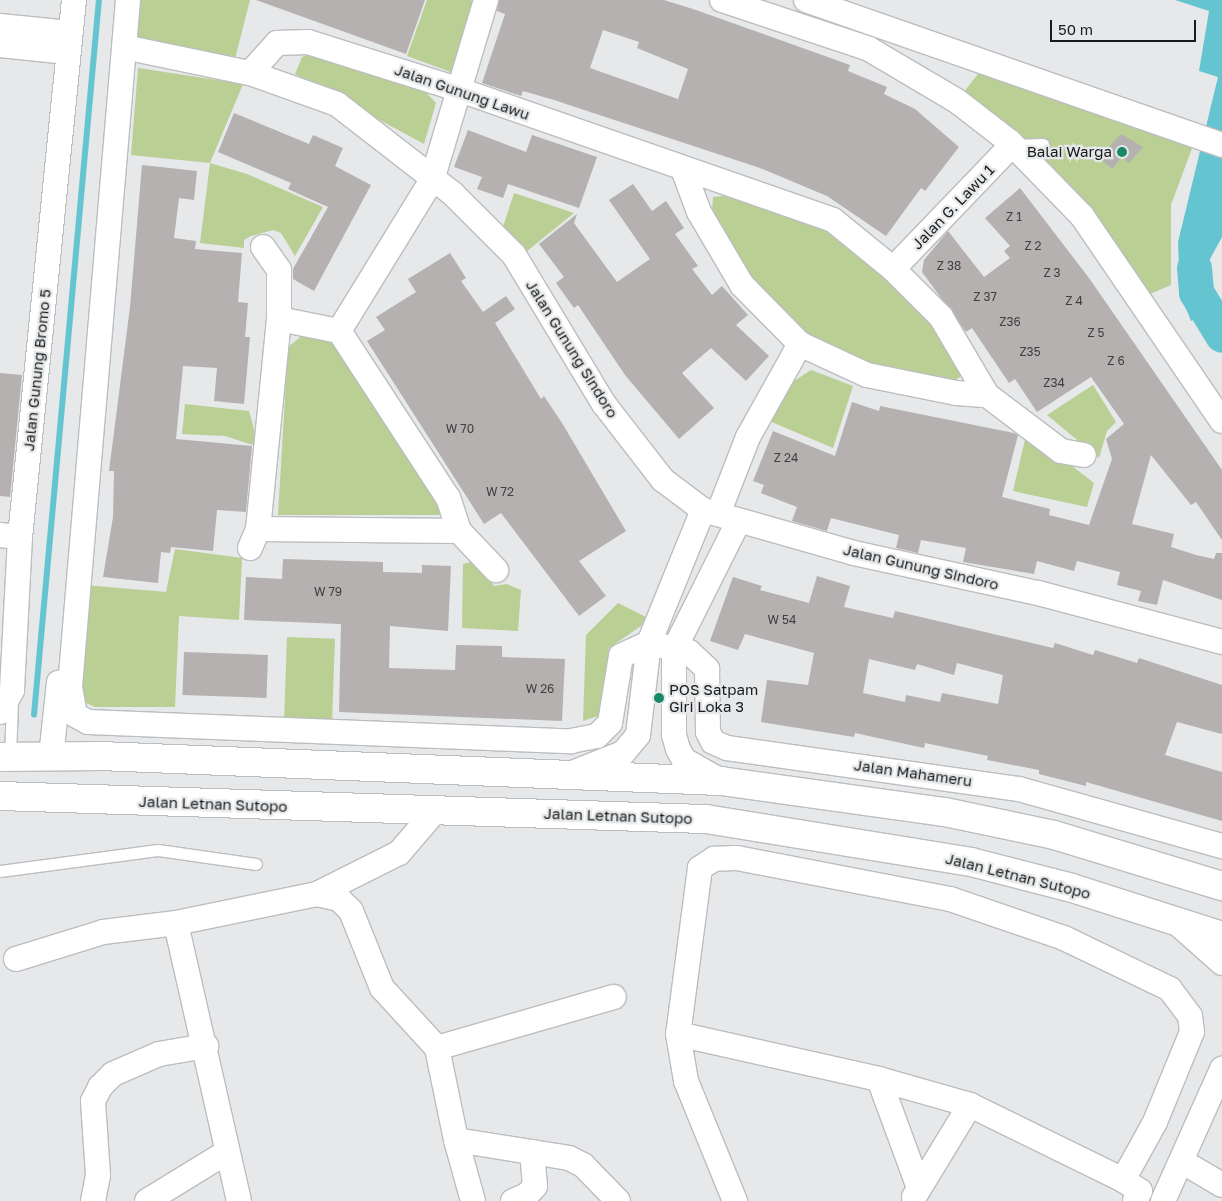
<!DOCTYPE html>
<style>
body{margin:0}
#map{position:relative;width:1222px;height:1201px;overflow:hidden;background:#e6e8ea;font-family:"Golos Text",sans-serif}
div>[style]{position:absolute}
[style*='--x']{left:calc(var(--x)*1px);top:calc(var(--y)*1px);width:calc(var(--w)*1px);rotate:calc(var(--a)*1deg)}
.green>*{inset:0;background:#bacf94;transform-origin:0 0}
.water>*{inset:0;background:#64c5d0}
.stream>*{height:5.5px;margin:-2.75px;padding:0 2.75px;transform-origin:2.75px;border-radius:2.75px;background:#64c5d0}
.river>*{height:35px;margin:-17.5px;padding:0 17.5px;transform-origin:17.5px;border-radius:17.5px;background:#64c5d0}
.building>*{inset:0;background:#b4b1b0;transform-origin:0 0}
.roads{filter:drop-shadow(1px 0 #bcbdbf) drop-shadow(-1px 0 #bcbdbf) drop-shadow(0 1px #bcbdbf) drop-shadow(0 -1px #bcbdbf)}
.lane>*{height:11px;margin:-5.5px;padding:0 5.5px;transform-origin:5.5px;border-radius:5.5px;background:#fff}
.street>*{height:24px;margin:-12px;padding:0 12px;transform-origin:12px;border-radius:12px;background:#fff}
.primary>*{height:28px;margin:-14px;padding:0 14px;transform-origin:14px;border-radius:14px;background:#fff}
.dots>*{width:14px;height:14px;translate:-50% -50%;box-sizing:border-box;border:2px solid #e6e8ea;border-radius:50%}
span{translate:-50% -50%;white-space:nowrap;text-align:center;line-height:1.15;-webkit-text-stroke:4.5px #e6e8ea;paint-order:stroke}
.number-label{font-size:12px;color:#404041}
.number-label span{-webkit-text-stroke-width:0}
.street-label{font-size:15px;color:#1a1b1c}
.poi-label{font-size:15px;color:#1a1b1c}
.right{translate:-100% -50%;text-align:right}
.left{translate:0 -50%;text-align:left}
.scale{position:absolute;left:1050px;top:20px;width:146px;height:22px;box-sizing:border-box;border:2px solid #1a1b1c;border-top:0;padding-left:6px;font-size:15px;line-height:18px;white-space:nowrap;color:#1a1b1c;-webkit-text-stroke:4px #e6e8ea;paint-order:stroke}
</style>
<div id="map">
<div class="green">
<div style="clip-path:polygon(137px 0,250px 0,235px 59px,133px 38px)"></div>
<div style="clip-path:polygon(427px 0,470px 0,480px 4px,456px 74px,407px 56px)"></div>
<div style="clip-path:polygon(310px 54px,423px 89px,436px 103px,424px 144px,295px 74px,302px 57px)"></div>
<div style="clip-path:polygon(988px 61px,1194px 143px,1171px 205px,1171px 285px,1141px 298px,1010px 142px,957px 101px)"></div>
<div style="clip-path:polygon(138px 68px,243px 84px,210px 163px,247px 174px,323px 207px,295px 256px,281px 233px,273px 230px,251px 236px,244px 240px,244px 248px,200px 243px,210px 163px,131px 155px)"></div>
<div style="clip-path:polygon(514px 193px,574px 213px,521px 256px,501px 233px)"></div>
<div style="clip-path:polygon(731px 195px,833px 220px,893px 268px,964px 364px,961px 376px,949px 385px,922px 386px,800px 344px,742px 285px,712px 213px,713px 197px)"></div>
<div style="clip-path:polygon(308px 331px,336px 339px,441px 503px,443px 515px,278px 515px,288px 347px)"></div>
<div style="clip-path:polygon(811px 370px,853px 386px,833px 448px,767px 420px,794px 381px)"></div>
<div style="clip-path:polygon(1093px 385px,1116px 422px,1107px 431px,1099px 458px,1047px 415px)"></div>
<div style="clip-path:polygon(185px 404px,249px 411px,259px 447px,225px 436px,182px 434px)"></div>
<div style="clip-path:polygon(1027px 431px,1094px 483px,1087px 507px,1013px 491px)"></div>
<div style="clip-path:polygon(175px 549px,242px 558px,239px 620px,179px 616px,175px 707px,95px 707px,77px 699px,85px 585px,166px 592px)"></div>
<div style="clip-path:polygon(475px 561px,494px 586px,507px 584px,521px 590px,518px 631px,462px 628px,463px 564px)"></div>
<div style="clip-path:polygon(618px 603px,646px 617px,641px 626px,609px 648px,601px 715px,583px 721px,586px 635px)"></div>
<div style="left:287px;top:637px;width:48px;height:88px;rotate:2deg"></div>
</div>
<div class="water">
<div style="clip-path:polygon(1175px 0,1222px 0,1222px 237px,1204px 270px,1206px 292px,1218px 308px,1191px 321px,1180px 293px,1178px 242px,1218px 77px,1199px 71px,1209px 11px)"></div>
</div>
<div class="stream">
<div style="--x:34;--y:715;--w:718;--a:-84.81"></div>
</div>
<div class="river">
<div style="--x:1194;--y:268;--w:24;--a:85"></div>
<div style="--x:1196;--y:292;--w:50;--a:58.8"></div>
</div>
<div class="building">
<div style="clip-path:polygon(256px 0,425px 0,406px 54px)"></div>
<div style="clip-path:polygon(evenodd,499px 0,664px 0,693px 9px,850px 65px,848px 71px,887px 87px,884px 94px,915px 109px,959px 147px,925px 191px,921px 188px,886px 236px,827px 196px,760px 168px,554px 100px,523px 91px,521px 96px,482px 83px,505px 14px,497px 11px,499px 0,603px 30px,639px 42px,637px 48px,688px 69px,678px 99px,590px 68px,603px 30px)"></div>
<div style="clip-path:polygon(234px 113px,309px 144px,313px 135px,343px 148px,335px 166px,371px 185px,314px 291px,293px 279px,293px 269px,328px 207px,288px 189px,291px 183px,218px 152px)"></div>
<div style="clip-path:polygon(468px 130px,526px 152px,532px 135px,597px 157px,579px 208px,508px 184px,503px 198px,477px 189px,482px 177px,454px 167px)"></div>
<div style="clip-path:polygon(1121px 134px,1143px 147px,1129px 163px,1122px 157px,1112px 169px,1099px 158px)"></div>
<div style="clip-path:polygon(142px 165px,197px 171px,194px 200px,179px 198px,174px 238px,196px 241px,195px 249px,242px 253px,238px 302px,248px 303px,245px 337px,250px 337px,244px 404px,214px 401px,217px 368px,183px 366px,176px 439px,252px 446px,246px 512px,217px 510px,213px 551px,171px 547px,170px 553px,161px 552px,158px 583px,103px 577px,113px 517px,114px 471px,109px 471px,130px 307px)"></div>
<div style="clip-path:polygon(633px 184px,652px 211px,666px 201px,684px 228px,675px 234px,698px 266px,692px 269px,712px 295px,722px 286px,748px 315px,736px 325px,769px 356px,746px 381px,711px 348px,682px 373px,714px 408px,679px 439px,625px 375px,578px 305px,574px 308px,556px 283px,564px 277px,539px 244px,577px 214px,574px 223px,617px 282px,650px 259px,609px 200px)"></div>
<div style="clip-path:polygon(1020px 188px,1089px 278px,1222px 470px,1222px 540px,1196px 502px,1191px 505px,1151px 455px,1132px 524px,1174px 534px,1171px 547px,1196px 555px,1214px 559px,1216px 553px,1222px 553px,1222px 600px,1163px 580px,1157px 605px,1138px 601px,1141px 591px,1117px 585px,1120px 572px,1077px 561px,1074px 571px,1037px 561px,1034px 574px,963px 562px,966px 548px,921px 540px,918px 553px,896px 548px,899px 535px,831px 518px,827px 531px,792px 521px,797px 507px,761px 493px,764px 485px,753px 481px,773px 431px,835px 456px,852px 402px,879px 411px,880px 406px,1014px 433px,1018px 435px,1002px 497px,1050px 509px,1049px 515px,1089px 525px,1112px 459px,1106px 439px,1124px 424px,1091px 377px,1037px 412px,1015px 379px,1009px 383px,972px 328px,966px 332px,922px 272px,924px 260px,948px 231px,984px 277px,1010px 258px,1004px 251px,1010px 246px,985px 218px)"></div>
<div style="clip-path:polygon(450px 253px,466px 278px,461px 281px,483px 312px,506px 296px,515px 309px,495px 323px,541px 399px,544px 396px,562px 423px,626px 531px,579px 561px,606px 596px,579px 616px,501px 513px,484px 524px,367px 341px,385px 330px,376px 317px,416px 292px,408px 279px)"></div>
<div style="clip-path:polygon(0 373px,22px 375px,10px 497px,0 496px)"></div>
<div style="clip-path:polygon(283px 559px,383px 562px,383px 572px,422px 573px,422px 565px,451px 566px,448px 631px,390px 626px,389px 668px,455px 670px,456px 645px,502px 646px,502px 657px,565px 659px,562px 721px,339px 712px,341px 624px,244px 620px,246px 577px,282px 579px)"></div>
<div style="clip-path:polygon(evenodd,817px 576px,850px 586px,844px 607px,893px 618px,895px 611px,1053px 648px,1055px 643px,1093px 655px,1095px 650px,1137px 663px,1139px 658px,1222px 685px,1222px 734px,1177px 722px,1165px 755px,1222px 772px,1222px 821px,1086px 782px,1086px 786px,1039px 774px,1039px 770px,987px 760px,988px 756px,925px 743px,924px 748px,855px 733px,854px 737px,761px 722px,767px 680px,808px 685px,814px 653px,745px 634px,738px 650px,710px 641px,733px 577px,762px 586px,760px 590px,809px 603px,817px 576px,869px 659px,915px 670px,917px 664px,954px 675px,957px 663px,1003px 675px,998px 704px,942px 693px,940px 702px,906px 695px,905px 702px,863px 693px,869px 659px)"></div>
<div style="left:184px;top:652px;width:84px;height:43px;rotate:2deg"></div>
</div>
<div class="roads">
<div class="lane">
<div style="--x:1014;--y:145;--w:29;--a:-2"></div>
<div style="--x:10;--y:757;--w:55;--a:-87.9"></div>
<div style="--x:0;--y:871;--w:159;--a:-7.6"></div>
<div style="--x:158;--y:850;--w:99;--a:8.1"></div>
</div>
<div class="street">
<div style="--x:128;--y:0;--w:689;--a:94.83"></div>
<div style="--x:70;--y:687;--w:28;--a:80"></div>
<div style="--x:75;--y:715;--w:15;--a:28"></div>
<div style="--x:88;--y:722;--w:483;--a:2.3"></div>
<div style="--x:571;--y:741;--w:26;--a:-11"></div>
<div style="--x:597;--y:736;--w:18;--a:-45"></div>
<div style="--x:610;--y:723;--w:68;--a:-80.7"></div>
<div style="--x:621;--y:656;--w:31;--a:-25"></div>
<div style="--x:649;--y:643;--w:41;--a:12.7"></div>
<div style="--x:689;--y:652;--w:25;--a:43"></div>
<div style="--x:707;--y:669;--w:63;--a:89.1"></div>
<div style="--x:708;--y:732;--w:11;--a:63"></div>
<div style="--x:713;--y:742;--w:15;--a:23"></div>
<div style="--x:727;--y:748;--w:295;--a:8"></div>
<div style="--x:1019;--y:789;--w:211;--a:15.7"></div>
<div style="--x:722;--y:0;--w:155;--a:18.4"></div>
<div style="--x:869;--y:49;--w:102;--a:30.6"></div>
<div style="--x:957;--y:101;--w:67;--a:37.7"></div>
<div style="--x:1010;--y:142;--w:103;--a:45.8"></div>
<div style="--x:1082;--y:216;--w:248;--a:55.7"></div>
<div style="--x:806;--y:0;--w:441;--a:19.2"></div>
<div style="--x:0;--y:26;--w:70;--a:5.7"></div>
<div style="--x:0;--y:45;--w:68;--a:5.9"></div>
<div style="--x:124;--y:47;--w:129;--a:11.7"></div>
<div style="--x:250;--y:73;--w:92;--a:19.6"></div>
<div style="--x:337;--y:104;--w:147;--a:37.8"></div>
<div style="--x:453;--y:194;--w:86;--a:45"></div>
<div style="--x:514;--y:255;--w:174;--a:58.9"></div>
<div style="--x:604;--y:404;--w:96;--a:52.2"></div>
<div style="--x:663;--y:480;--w:50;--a:36.9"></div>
<div style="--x:703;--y:510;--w:157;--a:15.9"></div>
<div style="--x:854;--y:553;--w:188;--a:12.3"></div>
<div style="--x:1038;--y:593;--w:190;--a:14.9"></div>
<div style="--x:250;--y:73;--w:40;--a:-48"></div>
<div style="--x:277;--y:43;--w:31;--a:-2"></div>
<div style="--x:308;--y:42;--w:156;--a:17.5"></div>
<div style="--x:457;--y:89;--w:398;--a:19.2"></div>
<div style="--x:833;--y:220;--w:77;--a:39.2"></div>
<div style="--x:893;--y:269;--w:68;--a:45"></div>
<div style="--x:941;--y:317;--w:91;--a:59.5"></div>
<div style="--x:987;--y:395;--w:93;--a:37.1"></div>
<div style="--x:1061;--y:451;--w:23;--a:10"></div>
<div style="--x:683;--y:169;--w:46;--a:69.6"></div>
<div style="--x:699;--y:212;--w:85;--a:59.5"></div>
<div style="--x:742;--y:285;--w:83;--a:45.5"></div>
<div style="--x:800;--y:344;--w:74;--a:24.8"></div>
<div style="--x:867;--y:375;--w:91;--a:11.4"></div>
<div style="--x:956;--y:393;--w:31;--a:4"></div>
<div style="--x:263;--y:247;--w:28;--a:55"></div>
<div style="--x:279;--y:270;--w:49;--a:90"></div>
<div style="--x:279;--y:319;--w:211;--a:95.7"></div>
<div style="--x:258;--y:529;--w:201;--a:0.6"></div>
<div style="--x:459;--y:531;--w:35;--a:-108"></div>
<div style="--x:448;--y:498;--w:199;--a:-123.1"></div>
<div style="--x:893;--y:269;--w:172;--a:-46.2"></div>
<div style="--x:279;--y:319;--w:61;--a:11.3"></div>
<div style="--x:339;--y:331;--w:177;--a:-58.4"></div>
<div style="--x:432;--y:180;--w:188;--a:-73.3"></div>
<div style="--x:718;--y:514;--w:83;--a:-68.7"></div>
<div style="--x:748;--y:437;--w:107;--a:-60.8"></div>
<div style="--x:459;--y:531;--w:54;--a:46.5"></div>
<div style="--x:0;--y:535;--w:20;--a:6"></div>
<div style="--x:250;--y:548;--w:21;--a:-67"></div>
<div style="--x:0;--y:712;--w:25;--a:-61"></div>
<div style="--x:12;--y:690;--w:153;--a:-87"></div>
<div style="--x:20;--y:537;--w:540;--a:-84.26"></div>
<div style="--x:51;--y:757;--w:75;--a:-83.9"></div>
<div style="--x:570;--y:774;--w:57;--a:-21.6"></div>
<div style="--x:623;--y:753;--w:23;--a:-50"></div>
<div style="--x:638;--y:735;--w:93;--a:-83.2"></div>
<div style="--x:649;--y:643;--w:144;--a:-67.9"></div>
<div style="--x:721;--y:781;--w:43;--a:-150.4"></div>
<div style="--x:684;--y:760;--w:13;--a:-119"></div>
<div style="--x:678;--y:749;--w:15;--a:-106"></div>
<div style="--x:674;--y:735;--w:85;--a:-90"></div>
<div style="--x:674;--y:650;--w:143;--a:-63.4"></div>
<div style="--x:317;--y:894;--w:23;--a:13"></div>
<div style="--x:339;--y:899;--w:17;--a:45"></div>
<div style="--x:351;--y:911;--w:83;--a:68.1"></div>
<div style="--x:382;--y:988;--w:81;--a:47.5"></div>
<div style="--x:437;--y:1048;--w:94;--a:78.3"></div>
<div style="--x:456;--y:1140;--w:63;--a:74.4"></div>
<div style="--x:1177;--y:923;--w:60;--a:41.6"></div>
<div style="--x:16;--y:959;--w:91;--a:-17.2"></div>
<div style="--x:103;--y:932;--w:74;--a:-7"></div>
<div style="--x:678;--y:1034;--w:206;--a:12.6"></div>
<div style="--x:879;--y:1079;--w:95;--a:15.9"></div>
<div style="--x:970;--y:1105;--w:170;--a:26.1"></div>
<div style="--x:1123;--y:1180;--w:66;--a:-61.1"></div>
<div style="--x:1155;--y:1122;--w:97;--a:-67.7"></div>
<div style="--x:1192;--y:1032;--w:16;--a:-97"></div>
<div style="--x:1190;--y:1016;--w:34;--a:-127"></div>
<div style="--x:1170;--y:989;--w:118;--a:-154.3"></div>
<div style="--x:1064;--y:938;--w:120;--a:-161.1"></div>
<div style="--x:950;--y:899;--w:217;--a:-169.1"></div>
<div style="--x:737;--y:858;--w:23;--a:178"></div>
<div style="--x:714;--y:859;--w:17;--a:147"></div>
<div style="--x:700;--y:868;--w:167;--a:97.5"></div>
<div style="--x:678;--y:1034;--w:48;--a:80.3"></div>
<div style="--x:686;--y:1081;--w:130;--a:67.8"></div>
<div style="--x:437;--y:1048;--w:184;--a:-16.1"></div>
<div style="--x:879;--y:1079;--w:116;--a:69.8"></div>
<div style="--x:456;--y:1140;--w:77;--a:9"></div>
<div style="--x:1183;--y:1162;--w:45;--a:30.5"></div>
<div style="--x:1123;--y:1180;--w:20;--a:33"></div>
<div style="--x:1140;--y:1191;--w:11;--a:117"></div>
<div style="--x:914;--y:1197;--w:108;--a:-58.7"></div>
<div style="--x:93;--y:1201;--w:26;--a:-79"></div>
<div style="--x:98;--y:1175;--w:74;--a:-93.9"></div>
<div style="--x:93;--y:1101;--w:16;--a:-63"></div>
<div style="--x:100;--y:1087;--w:18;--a:-45"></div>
<div style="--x:113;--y:1074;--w:50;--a:-23.5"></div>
<div style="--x:159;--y:1054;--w:48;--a:-9.7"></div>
<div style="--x:147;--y:1201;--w:94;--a:-31.5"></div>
<div style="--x:239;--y:1201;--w:285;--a:-102.8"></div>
<div style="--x:176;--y:923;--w:144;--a:-11.6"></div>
<div style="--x:317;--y:894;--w:92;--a:-26.6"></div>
<div style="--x:399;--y:853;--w:55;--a:-49.4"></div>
<div style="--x:513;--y:1201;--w:15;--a:-23"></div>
<div style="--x:527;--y:1195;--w:12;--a:-48"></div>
<div style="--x:535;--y:1186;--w:34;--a:-95"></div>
<div style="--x:532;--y:1152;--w:37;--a:9"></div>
<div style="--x:569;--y:1158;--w:16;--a:27"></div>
<div style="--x:583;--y:1165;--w:50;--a:45.8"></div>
<div style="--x:1163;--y:1201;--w:145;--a:-65.9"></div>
</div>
<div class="primary">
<div style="--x:0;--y:757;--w:100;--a:-0.6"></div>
<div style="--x:100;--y:756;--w:622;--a:2.31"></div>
<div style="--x:721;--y:781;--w:226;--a:7.9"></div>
<div style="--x:945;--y:812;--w:111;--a:11.9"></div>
<div style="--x:1054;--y:835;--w:176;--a:16.9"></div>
<div style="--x:0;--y:796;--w:706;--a:1.87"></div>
<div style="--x:706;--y:819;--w:268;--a:9.2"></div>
<div style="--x:971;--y:862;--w:104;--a:14.4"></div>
<div style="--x:1072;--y:888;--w:157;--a:17.7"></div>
</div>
</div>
<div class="dots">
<div style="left:1122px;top:152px;background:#198867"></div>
<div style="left:659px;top:698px;background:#198867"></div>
</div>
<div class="number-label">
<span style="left:1014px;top:217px">Z 1</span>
<span style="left:1033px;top:246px">Z 2</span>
<span style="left:949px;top:266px">Z 38</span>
<span style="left:1052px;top:273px">Z 3</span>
<span style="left:985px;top:297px">Z 37</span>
<span style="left:1074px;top:301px">Z 4</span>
<span style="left:1010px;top:322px">Z36</span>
<span style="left:1096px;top:333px">Z 5</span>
<span style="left:1030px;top:352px">Z35</span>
<span style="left:1116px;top:361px">Z 6</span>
<span style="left:1054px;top:383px">Z34</span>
<span style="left:460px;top:429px">W 70</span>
<span style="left:786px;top:458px">Z 24</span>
<span style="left:500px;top:492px">W 72</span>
<span style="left:328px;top:592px">W 79</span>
<span style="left:782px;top:620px">W 54</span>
<span style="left:540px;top:689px">W 26</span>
</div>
<div class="street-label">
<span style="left:462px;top:92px;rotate:19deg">Jalan Gunung Lawu</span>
<span style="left:953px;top:207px;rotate:-46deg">Jalan G. Lawu 1</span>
<span style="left:572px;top:349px;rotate:58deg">Jalan Gunung Sindoro</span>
<span style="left:37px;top:370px;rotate:-84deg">Jalan Gunung Bromo 5</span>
<span style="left:921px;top:567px;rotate:13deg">Jalan Gunung Sindoro</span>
<span style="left:913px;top:773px;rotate:8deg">Jalan Mahameru</span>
<span style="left:213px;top:804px;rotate:2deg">Jalan Letnan Sutopo</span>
<span style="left:618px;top:816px;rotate:2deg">Jalan Letnan Sutopo</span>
<span style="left:1018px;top:876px;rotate:14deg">Jalan Letnan Sutopo</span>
</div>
<div class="poi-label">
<span class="right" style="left:1112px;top:152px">Balai Warga</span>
<span class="left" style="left:669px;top:698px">POS Satpam<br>Giri Loka 3</span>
</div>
<div class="scale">50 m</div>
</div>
